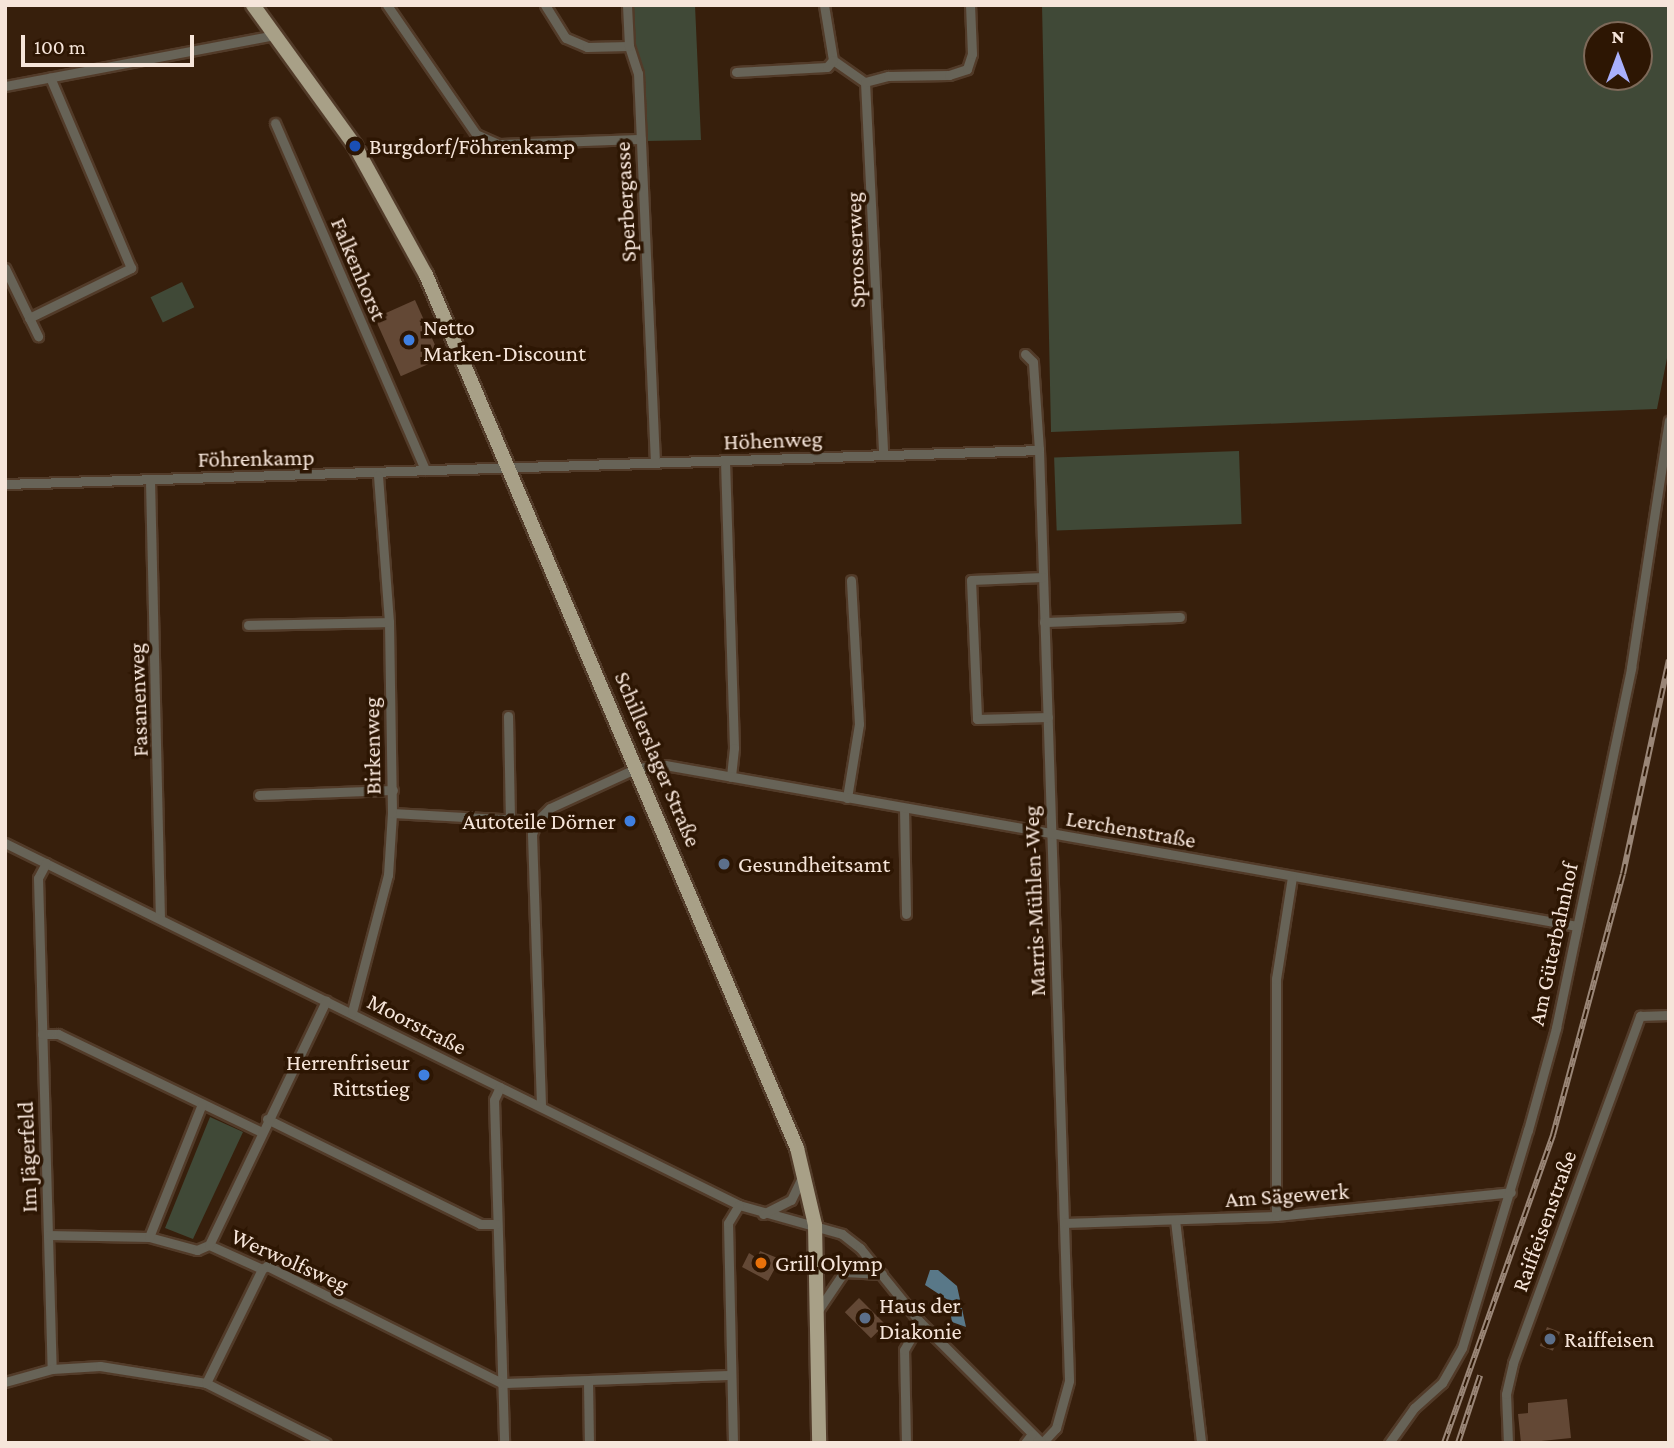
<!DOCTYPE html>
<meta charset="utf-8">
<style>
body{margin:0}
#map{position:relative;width:1674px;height:1448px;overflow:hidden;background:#371f0c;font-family:"Crimson Pro",serif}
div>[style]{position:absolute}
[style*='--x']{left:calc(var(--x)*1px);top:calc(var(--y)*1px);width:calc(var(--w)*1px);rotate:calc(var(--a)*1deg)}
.green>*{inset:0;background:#404937;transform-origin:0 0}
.water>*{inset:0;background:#597888}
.building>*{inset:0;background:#634835;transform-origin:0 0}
.roads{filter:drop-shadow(2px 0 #523b29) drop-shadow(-2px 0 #523b29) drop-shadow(0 2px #523b29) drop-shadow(0 -2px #523b29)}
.street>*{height:9px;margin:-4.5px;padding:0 4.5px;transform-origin:4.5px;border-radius:4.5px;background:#676357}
.primary>*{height:14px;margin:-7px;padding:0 7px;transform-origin:7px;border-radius:7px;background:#a8a087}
.rail>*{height:6px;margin-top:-3px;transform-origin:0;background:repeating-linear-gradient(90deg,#2d1603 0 10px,#9a8677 0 20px);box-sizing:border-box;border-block:2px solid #9a8677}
.dots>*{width:19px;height:19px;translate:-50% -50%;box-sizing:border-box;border:4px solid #2d1603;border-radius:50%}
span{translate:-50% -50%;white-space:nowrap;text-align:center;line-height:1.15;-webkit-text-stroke:7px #2d1603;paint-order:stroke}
.poi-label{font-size:23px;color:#f6e5da}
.left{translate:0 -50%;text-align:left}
.right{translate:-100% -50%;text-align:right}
.street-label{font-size:23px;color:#f6e5da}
.frame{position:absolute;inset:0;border:7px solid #f6e5da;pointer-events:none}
.north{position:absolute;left:1583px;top:21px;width:70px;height:70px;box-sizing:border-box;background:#2d1603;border:2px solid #7d6959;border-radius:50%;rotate:0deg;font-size:19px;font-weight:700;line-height:28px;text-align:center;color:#f6e5da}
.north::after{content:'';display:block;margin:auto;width:24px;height:32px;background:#a9b0fc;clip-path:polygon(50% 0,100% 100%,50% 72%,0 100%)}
.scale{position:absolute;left:21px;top:35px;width:173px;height:32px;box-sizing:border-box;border:4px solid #f6e5da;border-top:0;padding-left:9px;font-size:21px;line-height:24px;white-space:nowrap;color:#f6e5da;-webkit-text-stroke:5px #2d1603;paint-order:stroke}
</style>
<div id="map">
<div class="green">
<div style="clip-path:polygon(631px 5px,695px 5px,701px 140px,646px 141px,644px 70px,636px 60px)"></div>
<div style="clip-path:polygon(evenodd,1042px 5px,1669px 5px,1669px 348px,1657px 409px,1051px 432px,1042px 5px,1639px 35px,1639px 77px,1597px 77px,1597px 35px,1639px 35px)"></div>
<div style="left:182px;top:282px;width:28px;height:35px;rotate:64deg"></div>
<div style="left:1239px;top:451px;width:73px;height:185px;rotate:88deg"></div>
<div style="clip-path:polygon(210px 1117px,243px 1132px,193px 1239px,165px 1228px)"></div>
</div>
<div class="water">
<div style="clip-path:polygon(930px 1270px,938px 1270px,957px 1286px,966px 1327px,952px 1322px,948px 1300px,925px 1285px)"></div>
</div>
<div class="building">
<div style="left:415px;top:300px;width:64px;height:44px;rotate:66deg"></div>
<div style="clip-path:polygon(760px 1251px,780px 1259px,768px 1281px,742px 1267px,749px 1253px,757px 1258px)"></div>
<div style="left:859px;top:1298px;width:37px;height:20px;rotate:45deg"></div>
<div style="left:1547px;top:1327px;width:14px;height:20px;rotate:21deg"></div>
<div style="clip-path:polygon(1567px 1399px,1571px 1438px,1521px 1443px,1518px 1414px,1528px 1413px,1528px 1403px)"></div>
</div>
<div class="roads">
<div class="street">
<div style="--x:387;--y:5;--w:157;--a:55.4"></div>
<div style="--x:476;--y:134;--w:24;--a:24"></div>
<div style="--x:498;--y:144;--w:143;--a:-2"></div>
<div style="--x:545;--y:5;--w:39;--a:58"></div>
<div style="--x:566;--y:38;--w:23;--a:23"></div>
<div style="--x:587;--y:47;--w:42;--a:-1.4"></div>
<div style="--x:629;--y:46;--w:28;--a:72"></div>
<div style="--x:638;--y:73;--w:389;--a:87.5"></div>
<div style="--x:627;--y:5;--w:41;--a:87.2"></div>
<div style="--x:824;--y:5;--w:56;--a:80.7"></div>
<div style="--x:833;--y:60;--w:39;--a:35"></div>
<div style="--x:865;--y:82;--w:373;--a:87.2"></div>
<div style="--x:736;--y:72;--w:91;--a:-3.1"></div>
<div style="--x:827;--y:67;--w:9;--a:-49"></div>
<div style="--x:865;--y:82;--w:24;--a:-15"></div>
<div style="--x:888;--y:76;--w:61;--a:-0.9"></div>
<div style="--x:949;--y:75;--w:19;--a:-18"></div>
<div style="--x:967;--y:69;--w:16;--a:-72"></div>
<div style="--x:972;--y:54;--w:49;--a:-92.3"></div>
<div style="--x:5;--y:86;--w:275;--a:-10.7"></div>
<div style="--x:275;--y:123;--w:378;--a:66.6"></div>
<div style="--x:5;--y:268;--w:76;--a:64.1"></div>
<div style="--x:29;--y:318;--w:114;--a:-26.1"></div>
<div style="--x:131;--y:268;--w:207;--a:-113"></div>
<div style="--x:1025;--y:354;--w:11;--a:45"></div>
<div style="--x:1033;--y:362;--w:88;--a:86.1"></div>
<div style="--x:1039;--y:450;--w:931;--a:88.15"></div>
<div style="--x:1069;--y:1381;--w:49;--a:105.5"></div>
<div style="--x:1056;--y:1428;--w:21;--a:133"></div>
<div style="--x:725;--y:461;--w:287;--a:88.2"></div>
<div style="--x:734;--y:748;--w:29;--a:96"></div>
<div style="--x:150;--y:480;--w:438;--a:88.7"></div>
<div style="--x:5;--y:484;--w:1035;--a:-1.88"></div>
<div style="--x:1043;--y:577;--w:72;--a:177.6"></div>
<div style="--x:971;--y:580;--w:139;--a:87.5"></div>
<div style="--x:977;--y:719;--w:71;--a:-1.6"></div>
<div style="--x:1044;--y:622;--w:136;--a:-2.1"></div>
<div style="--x:248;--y:625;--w:141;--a:-1.2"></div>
<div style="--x:508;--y:716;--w:100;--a:88.9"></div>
<div style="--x:259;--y:795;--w:134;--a:-2.1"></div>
<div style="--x:847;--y:798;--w:75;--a:-80.8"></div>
<div style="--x:859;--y:724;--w:144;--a:-93.2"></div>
<div style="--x:904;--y:808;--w:106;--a:88.9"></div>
<div style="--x:392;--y:813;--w:145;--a:3.2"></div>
<div style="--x:537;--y:821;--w:18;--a:-45"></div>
<div style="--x:550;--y:808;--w:96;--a:-24.7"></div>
<div style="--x:637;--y:768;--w:28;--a:-6"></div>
<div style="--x:665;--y:765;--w:926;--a:10.01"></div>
<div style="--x:537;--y:821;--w:14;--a:111"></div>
<div style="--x:532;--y:834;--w:272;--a:88.1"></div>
<div style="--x:5;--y:843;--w:818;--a:26.25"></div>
<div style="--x:739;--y:1205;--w:107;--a:15.7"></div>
<div style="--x:842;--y:1234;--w:23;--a:38"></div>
<div style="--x:860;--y:1248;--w:95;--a:51"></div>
<div style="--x:920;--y:1322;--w:172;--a:44.8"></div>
<div style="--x:46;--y:863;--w:17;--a:118"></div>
<div style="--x:38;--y:878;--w:491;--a:88.4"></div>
<div style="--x:352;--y:1012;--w:142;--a:-75.3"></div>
<div style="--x:388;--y:875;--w:62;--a:-86.3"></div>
<div style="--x:392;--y:813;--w:191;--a:-90.9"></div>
<div style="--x:389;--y:622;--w:147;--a:-94.3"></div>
<div style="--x:42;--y:1034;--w:16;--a:0"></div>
<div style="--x:58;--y:1034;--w:224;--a:25.7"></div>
<div style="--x:500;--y:1087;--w:14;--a:115"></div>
<div style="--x:494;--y:1100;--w:343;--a:88.3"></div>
<div style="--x:267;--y:1119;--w:237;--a:26.2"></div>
<div style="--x:480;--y:1224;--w:16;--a:0"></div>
<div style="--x:763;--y:1214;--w:31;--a:-27"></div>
<div style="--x:791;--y:1200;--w:25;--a:-64"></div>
<div style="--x:1276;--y:1216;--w:237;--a:-90"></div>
<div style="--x:1276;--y:979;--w:103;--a:-81.1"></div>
<div style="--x:1175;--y:1220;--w:225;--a:83.3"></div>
<div style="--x:1064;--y:1223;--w:212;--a:-1.9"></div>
<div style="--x:1276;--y:1216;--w:236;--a:-5.8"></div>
<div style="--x:48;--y:1235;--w:101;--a:1.1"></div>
<div style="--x:149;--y:1237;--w:50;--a:15.2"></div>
<div style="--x:197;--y:1250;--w:13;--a:-23"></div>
<div style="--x:209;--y:1245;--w:58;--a:24.4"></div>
<div style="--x:262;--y:1269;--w:6;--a:-31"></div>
<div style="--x:267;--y:1266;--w:263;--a:26.5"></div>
<div style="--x:502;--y:1383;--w:229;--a:-2"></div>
<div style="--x:149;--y:1237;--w:143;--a:-68.3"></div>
<div style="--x:209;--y:1245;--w:271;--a:-64.4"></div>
<div style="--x:819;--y:1309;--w:45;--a:-56"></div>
<div style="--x:844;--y:1272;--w:38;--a:3"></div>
<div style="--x:5;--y:1382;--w:49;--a:-15.5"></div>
<div style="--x:52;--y:1369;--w:48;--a:-3.6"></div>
<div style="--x:100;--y:1366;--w:107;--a:9.1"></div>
<div style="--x:206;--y:1383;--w:134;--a:26.6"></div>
<div style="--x:588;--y:1382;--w:61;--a:89.1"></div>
<div style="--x:206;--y:1383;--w:127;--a:-63.8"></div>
<div style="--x:733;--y:1443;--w:220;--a:-91.3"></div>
<div style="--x:728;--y:1223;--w:21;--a:-59"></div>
<div style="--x:906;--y:1443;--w:93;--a:-91.2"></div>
<div style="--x:904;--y:1350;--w:32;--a:-60"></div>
<div style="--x:1025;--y:1443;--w:11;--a:-52"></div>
<div style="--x:1389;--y:1443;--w:43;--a:-54.5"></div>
<div style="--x:1414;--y:1408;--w:38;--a:-42"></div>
<div style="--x:1442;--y:1383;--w:40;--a:-60.3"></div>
<div style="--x:1462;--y:1348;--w:228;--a:-73.2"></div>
<div style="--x:1528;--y:1130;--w:106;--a:-74.6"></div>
<div style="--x:1556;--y:1028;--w:368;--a:-78.2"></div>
<div style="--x:1631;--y:668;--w:250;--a:-81.3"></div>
<div style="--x:1508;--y:1443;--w:49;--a:-92.3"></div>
<div style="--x:1506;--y:1394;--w:32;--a:-77"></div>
<div style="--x:1513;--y:1363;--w:370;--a:-69.9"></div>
<div style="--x:1640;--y:1016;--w:29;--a:-2"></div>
</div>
<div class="primary">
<div style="--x:253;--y:5;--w:174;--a:54.1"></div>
<div style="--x:355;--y:146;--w:147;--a:61.2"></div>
<div style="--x:426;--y:275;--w:949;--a:66.98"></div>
<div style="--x:797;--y:1148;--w:79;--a:76.8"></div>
<div style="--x:815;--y:1225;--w:218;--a:88.9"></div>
</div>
</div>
<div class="rail">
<div style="--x:1444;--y:1443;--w:327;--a:-70.5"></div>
<div style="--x:1553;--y:1135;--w:270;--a:-75"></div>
<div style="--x:1623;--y:874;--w:219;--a:-77.9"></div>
<div style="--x:1458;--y:1443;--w:71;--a:-71.8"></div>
</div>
<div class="dots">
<div style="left:355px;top:146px;background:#1a4fb4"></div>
<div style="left:409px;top:340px;background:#3f7fe0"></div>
<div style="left:630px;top:821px;background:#3f7fe0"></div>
<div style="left:724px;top:864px;background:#5c6f8a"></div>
<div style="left:424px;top:1075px;background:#3f7fe0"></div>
<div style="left:761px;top:1263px;background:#e8710a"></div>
<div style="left:865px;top:1318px;background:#5c6f8a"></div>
<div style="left:1550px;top:1339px;background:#5c6f8a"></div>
</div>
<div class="poi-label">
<span class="left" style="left:369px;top:146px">Burgdorf/Föhrenkamp</span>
<span class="left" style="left:423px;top:340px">Netto<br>Marken-Discount</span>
<span class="right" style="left:616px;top:821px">Autoteile Dörner</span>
<span class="left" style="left:738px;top:864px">Gesundheitsamt</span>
<span class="right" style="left:410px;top:1075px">Herrenfriseur<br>Rittstieg</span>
<span class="left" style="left:775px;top:1263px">Grill Olymp</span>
<span class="left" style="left:879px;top:1318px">Haus der<br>Diakonie</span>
<span class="left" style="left:1564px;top:1339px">Raiffeisen</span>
</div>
<div class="street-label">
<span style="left:625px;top:202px;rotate:-93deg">Sperbergasse</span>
<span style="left:855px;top:250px;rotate:-92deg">Sprosserweg</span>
<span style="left:359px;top:269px;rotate:67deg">Falkenhorst</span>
<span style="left:773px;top:440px;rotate:-2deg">Höhenweg</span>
<span style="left:256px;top:458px;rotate:-1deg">Föhrenkamp</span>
<span style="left:138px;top:700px;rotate:-92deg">Fasanenweg</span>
<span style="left:372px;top:746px;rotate:-91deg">Birkenweg</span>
<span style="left:658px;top:759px;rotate:67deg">Schillerslager Straße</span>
<span style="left:1131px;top:829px;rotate:10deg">Lerchenstraße</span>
<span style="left:1034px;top:901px;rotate:-92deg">Marris-Mühlen-Weg</span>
<span style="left:1553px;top:944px;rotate:-78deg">Am Güterbahnhof</span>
<span style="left:417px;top:1024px;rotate:27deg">Moorstraße</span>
<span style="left:27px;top:1157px;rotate:-92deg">Im Jägerfeld</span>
<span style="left:1287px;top:1195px;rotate:-4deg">Am Sägewerk</span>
<span style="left:1544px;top:1221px;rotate:-70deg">Raiffeisenstraße</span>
<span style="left:290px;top:1260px;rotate:24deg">Werwolfsweg</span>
</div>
<div class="frame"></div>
<div class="north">N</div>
<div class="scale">100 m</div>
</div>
